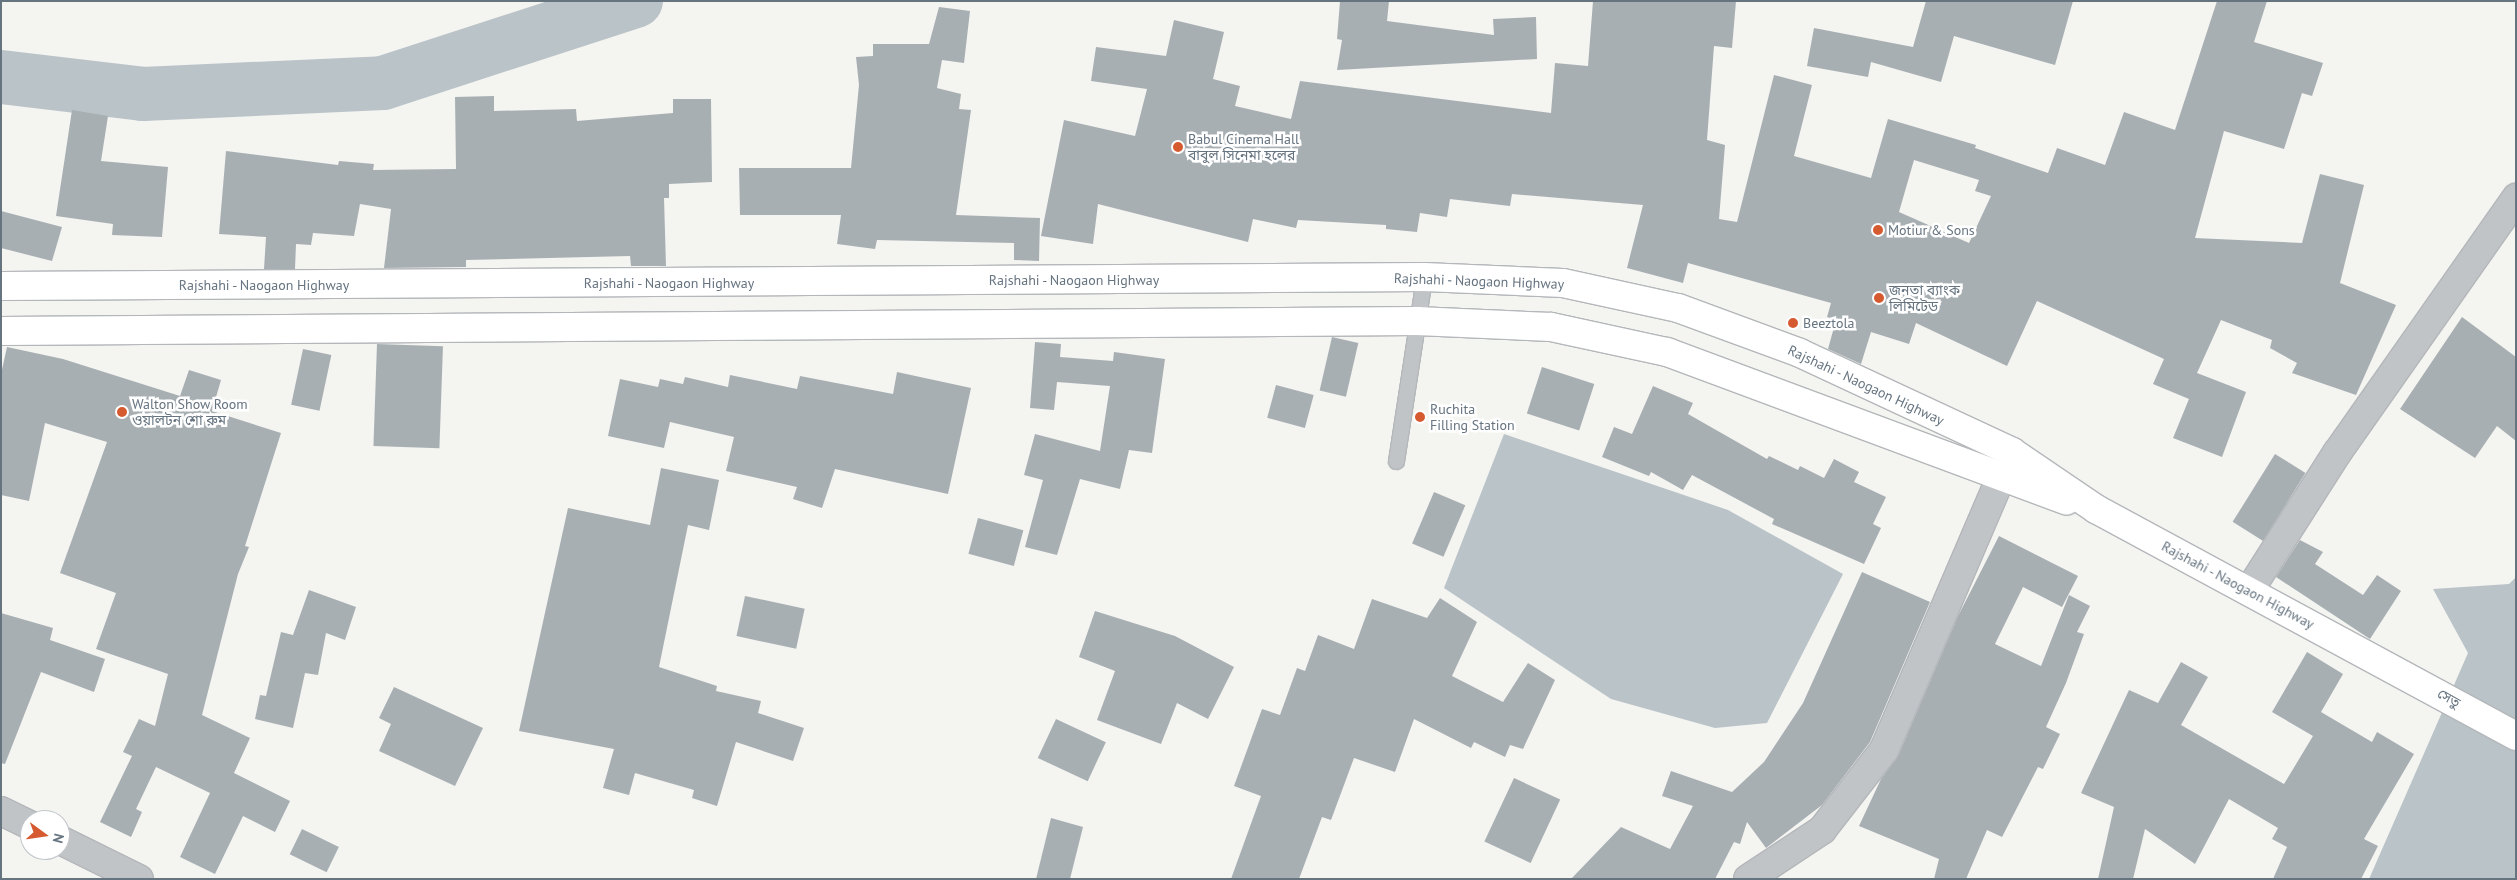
<!DOCTYPE html>
<meta charset="utf-8">
<style>
body{margin:0}
#map{position:relative;width:2517px;height:880px;overflow:hidden;background:#f4f4f1;font-family:"PT Sans","Noto Sans Bengali",sans-serif}
div>[style]{position:absolute}
[style*='--x']{left:calc(var(--x)*1px);top:calc(var(--y)*1px);width:calc(var(--w)*1px);rotate:calc(var(--a)*1deg)}
.water>*{inset:0;background:#bac3c8}
.river>*{height:54px;margin:-27px;padding:0 27px;transform-origin:27px;border-radius:27px;background:#bac3c8}
.building>*{inset:0;background:#a8afb3;transform-origin:0 0}
.roads{filter:drop-shadow(1px 0 #b4b7ba) drop-shadow(-1px 0 #b4b7ba) drop-shadow(0 1px #b4b7ba) drop-shadow(0 -1px #b4b7ba)}
.service>*{height:15px;margin:-7.5px;padding:0 7.5px;transform-origin:7.5px;border-radius:7.5px;background:#c0c4c7}
.minor>*{height:28px;margin:-14px;padding:0 14px;transform-origin:14px;border-radius:14px;background:#c0c4c7}
.tertiary>*{height:28px;margin:-14px;padding:0 14px;transform-origin:14px;border-radius:14px;background:#c0c4c7}
.primary>*{height:28px;margin:-14px;padding:0 14px;transform-origin:14px;border-radius:14px;background:#fff}
.dots>*{width:14px;height:14px;translate:-50% -50%;box-sizing:border-box;border:2px solid #fff;border-radius:50%}
span{translate:-50% -50%;white-space:nowrap;text-align:center;line-height:1.15;-webkit-text-stroke:5px #fff;paint-order:stroke}
.poi-label{font-size:14px;color:#667480}
.left{translate:0 -50%;text-align:left}
.street-label{font-size:14px;color:#667480}
.frame{position:absolute;inset:0;border:2px solid #667480;pointer-events:none}
.north{position:absolute;left:20px;top:810px;width:50px;height:50px;box-sizing:border-box;background:#fff;border:1px solid #c2c7cc;border-radius:50%;rotate:104deg;font-size:14px;font-weight:700;line-height:20px;text-align:center;color:#667480}
.north::after{content:'';display:block;margin:auto;width:18px;height:22px;background:#d65a30;clip-path:polygon(50% 0,100% 100%,50% 72%,0 100%)}
</style>
<div id="map">
<div class="water">
<div style="clip-path:polygon(1504px 434px,1728px 510px,1843px 574px,1767px 723px,1715px 728px,1611px 699px,1444px 588px)"></div>
<div style="clip-path:polygon(2516px 577px,2516px 879px,2369px 879px,2468px 653px,2433px 589px,2509px 584px)"></div>
</div>
<div class="river">
<div style="--x:1;--y:77;--w:143;--a:6.8"></div>
<div style="--x:143;--y:94;--w:240;--a:-2.6"></div>
<div style="--x:383;--y:83;--w:266;--a:-18"></div>
</div>
<div class="building">
<div style="clip-path:polygon(1340px 1px,1389px 1px,1387px 21px,1494px 35px,1493px 19px,1536px 17px,1537px 59px,1337px 70px,1342px 40px,1337px 39px)"></div>
<div style="clip-path:polygon(evenodd,1593px 1px,1736px 1px,1732px 48px,1714px 46px,1707px 140px,1725px 145px,1719px 219px,1737px 222px,1774px 75px,1812px 85px,1794px 156px,1871px 178px,1888px 119px,1976px 145px,1975px 148px,2048px 173px,2057px 148px,2105px 165px,2124px 112px,2175px 130px,2217px 1px,2267px 1px,2254px 42px,2323px 63px,2312px 96px,2302px 93px,2284px 149px,2224px 131px,2195px 238px,2302px 243px,2320px 174px,2364px 185px,2340px 283px,2396px 305px,2356px 395px,2292px 373px,2297px 363px,2270px 348px,2272px 340px,2221px 320px,2197px 373px,2246px 392px,2222px 457px,2173px 438px,2189px 399px,2153px 384px,2164px 359px,2037px 301px,2007px 366px,1916px 323px,1909px 344px,1871px 332px,1861px 364px,1828px 349px,1836px 320px,1827px 317px,1831px 303px,1688px 263px,1683px 283px,1627px 268px,1643px 205px,1512px 194px,1510px 206px,1450px 199px,1447px 217px,1420px 213px,1417px 232px,1386px 229px,1386px 225px,1298px 220px,1296px 228px,1253px 219px,1248px 242px,1098px 204px,1093px 244px,1041px 236px,1064px 120px,1135px 136px,1147px 89px,1091px 81px,1096px 47px,1166px 56px,1174px 20px,1224px 32px,1213px 79px,1240px 86px,1235px 106px,1291px 119px,1300px 81px,1551px 113px,1555px 63px,1588px 66px,1593px 1px,1914px 160px,1979px 180px,1975px 191px,1991px 196px,1969px 243px,1899px 212px,1914px 160px)"></div>
<div style="clip-path:polygon(1926px 1px,2073px 1px,2055px 65px,1954px 36px,1941px 82px,1871px 62px,1868px 77px,1807px 66px,1814px 28px,1913px 47px)"></div>
<div style="clip-path:polygon(939px 7px,970px 11px,964px 63px,942px 60px,937px 88px,961px 94px,959px 109px,971px 110px,956px 215px,1040px 218px,1039px 261px,1014px 260px,1014px 243px,877px 240px,875px 249px,837px 244px,841px 215px,740px 215px,739px 168px,851px 168px,859px 85px,856px 57px,873px 56px,873px 44px,929px 44px)"></div>
<div style="clip-path:polygon(494px 96px,494px 111px,576px 109px,577px 121px,673px 113px,673px 99px,711px 99px,712px 182px,669px 184px,669px 198px,664px 198px,666px 266px,631px 266px,630px 256px,466px 260px,466px 267px,384px 268px,391px 209px,360px 204px,354px 236px,313px 233px,311px 245px,296px 244px,295px 269px,264px 269px,266px 237px,219px 234px,226px 151px,338px 165px,339px 161px,374px 164px,373px 170px,456px 169px,455px 97px)"></div>
<div style="clip-path:polygon(72px 110px,108px 116px,101px 161px,168px 167px,162px 237px,112px 235px,113px 224px,56px 216px)"></div>
<div style="clip-path:polygon(1px 211px,62px 227px,52px 261px,1px 248px)"></div>
<div style="clip-path:polygon(2462px 317px,2516px 357px,2516px 441px,2497px 426px,2475px 458px,2400px 409px)"></div>
<div style="left:1332px;top:337px;width:27px;height:55px;rotate:13deg"></div>
<div style="clip-path:polygon(1035px 342px,1061px 344px,1060px 357px,1113px 361px,1114px 352px,1165px 359px,1152px 453px,1129px 450px,1120px 489px,1080px 479px,1057px 555px,1025px 547px,1043px 480px,1024px 475px,1035px 434px,1100px 451px,1110px 386px,1057px 382px,1054px 410px,1030px 408px)"></div>
<div style="left:377px;top:344px;width:66px;height:102px;rotate:2deg"></div>
<div style="clip-path:polygon(7px 347px,63px 359px,180px 396px,189px 370px,221px 380px,212px 411px,281px 433px,245px 546px,249px 547px,238px 574px,202px 715px,250px 738px,234px 773px,290px 801px,275px 832px,243px 816px,215px 874px,180px 857px,210px 793px,156px 767px,136px 809px,142px 812px,131px 837px,100px 822px,132px 756px,123px 752px,139px 719px,155px 726px,168px 674px,96px 649px,116px 593px,60px 573px,107px 442px,45px 423px,29px 501px,1px 495px,1px 374px)"></div>
<div style="left:303px;top:349px;width:29px;height:57px;rotate:12deg"></div>
<div style="left:1542px;top:367px;width:55px;height:49px;rotate:18deg"></div>
<div style="clip-path:polygon(897px 372px,971px 388px,948px 494px,835px 469px,822px 508px,793px 499px,797px 487px,726px 471px,734px 437px,670px 422px,664px 448px,608px 436px,620px 379px,658px 387px,660px 379px,683px 384px,685px 377px,728px 387px,730px 375px,797px 389px,800px 376px,893px 394px)"></div>
<div style="left:1276px;top:385px;width:39px;height:34px;rotate:15deg"></div>
<div style="clip-path:polygon(1653px 386px,1693px 403px,1688px 414px,1767px 459px,1769px 456px,1798px 470px,1800px 466px,1824px 478px,1834px 459px,1859px 472px,1854px 482px,1886px 497px,1873px 524px,1881px 528px,1864px 564px,1772px 524px,1774px 519px,1692px 475px,1683px 490px,1651px 472px,1649px 476px,1602px 457px,1614px 427px,1632px 434px)"></div>
<div style="left:2275px;top:454px;width:36px;height:80px;rotate:32deg"></div>
<div style="clip-path:polygon(661px 468px,719px 480px,709px 530px,688px 525px,659px 667px,717px 686px,716px 691px,761px 701px,758px 713px,804px 728px,793px 761px,736px 742px,717px 806px,692px 798px,694px 790px,635px 773px,629px 795px,603px 788px,614px 749px,519px 731px,568px 508px,650px 525px)"></div>
<div style="left:1434px;top:492px;width:34px;height:56px;rotate:23deg"></div>
<div style="left:978px;top:518px;width:47px;height:37px;rotate:15deg"></div>
<div style="clip-path:polygon(1999px 536px,2078px 576px,2062px 607px,2023px 587px,1995px 644px,2041px 666px,2069px 595px,2090px 606px,2077px 632px,2084px 634px,2066px 683px,2046px 727px,2060px 734px,2043px 769px,2038px 767px,2002px 837px,1987px 830px,1966px 879px,1934px 879px,1939px 859px,1859px 826px,1881px 779px,1898px 756px,1958px 616px)"></div>
<div style="clip-path:polygon(2300px 540px,2323px 552px,2315px 564px,2363px 595px,2377px 575px,2401px 591px,2370px 639px,2276px 577px)"></div>
<div style="clip-path:polygon(1862px 572px,1930px 602px,1870px 742px,1822px 805px,1766px 848px,1747px 822px,1740px 844px,1734px 842px,1715px 879px,1571px 879px,1621px 827px,1670px 849px,1693px 806px,1662px 796px,1671px 771px,1732px 792px,1764px 762px,1803px 703px)"></div>
<div style="clip-path:polygon(309px 590px,356px 607px,345px 640px,326px 633px,318px 675px,305px 673px,293px 728px,255px 719px,260px 695px,266px 696px,281px 632px,293px 635px)"></div>
<div style="left:745px;top:596px;width:61px;height:41px;rotate:12deg"></div>
<div style="clip-path:polygon(1440px 598px,1477px 622px,1452px 676px,1503px 702px,1528px 663px,1555px 680px,1523px 749px,1510px 745px,1505px 757px,1474px 742px,1471px 748px,1414px 719px,1395px 772px,1354px 758px,1331px 820px,1322px 817px,1299px 879px,1231px 879px,1261px 796px,1234px 786px,1262px 709px,1280px 715px,1297px 668px,1305px 671px,1318px 635px,1354px 649px,1372px 599px,1427px 618px)"></div>
<div style="clip-path:polygon(1095px 611px,1175px 636px,1234px 667px,1208px 719px,1177px 703px,1161px 744px,1097px 720px,1115px 671px,1079px 657px)"></div>
<div style="clip-path:polygon(1px 613px,53px 628px,50px 640px,105px 659px,94px 692px,41px 672px,5px 764px,1px 763px)"></div>
<div style="clip-path:polygon(2307px 652px,2343px 674px,2321px 712px,2372px 742px,2377px 732px,2414px 754px,2364px 839px,2378px 846px,2361px 879px,2273px 879px,2287px 847px,2272px 839px,2278px 828px,2229px 799px,2195px 864px,2145px 829px,2133px 879px,2098px 879px,2114px 807px,2081px 793px,2129px 690px,2158px 703px,2181px 662px,2208px 677px,2181px 725px,2284px 784px,2313px 736px,2272px 712px)"></div>
<div style="clip-path:polygon(394px 687px,483px 728px,455px 786px,379px 751px,391px 724px,379px 718px)"></div>
<div style="left:1056px;top:719px;width:55px;height:43px;rotate:25deg"></div>
<div style="left:1514px;top:778px;width:51px;height:70px;rotate:25deg"></div>
<div style="clip-path:polygon(1051px 818px,1083px 827px,1070px 879px,1036px 879px)"></div>
<div style="left:302px;top:829px;width:41px;height:28px;rotate:26deg"></div>
</div>
<div class="roads">
<div class="service">
<div style="--x:1396;--y:461;--w:186;--a:-81.3"></div>
</div>
<div class="minor">
<div style="--x:2249;--y:591;--w:164;--a:-57.5"></div>
<div style="--x:2337;--y:453;--w:312;--a:-54.9"></div>
<div style="--x:1748;--y:879;--w:89;--a:-33.5"></div>
<div style="--x:1822;--y:830;--w:101;--a:-52.2"></div>
<div style="--x:1884;--y:750;--w:322;--a:-66.8"></div>
</div>
<div class="tertiary">
<div style="--x:1;--y:811;--w:32;--a:26"></div>
<div style="--x:60;--y:840;--w:88;--a:26.3"></div>
</div>
<div class="primary">
<div style="--x:1;--y:286;--w:1423;--a:-0.36"></div>
<div style="--x:1424;--y:277;--w:139;--a:2.5"></div>
<div style="--x:1563;--y:283;--w:118;--a:12.3"></div>
<div style="--x:1678;--y:308;--w:130;--a:20.2"></div>
<div style="--x:1800;--y:353;--w:234;--a:25"></div>
<div style="--x:2012;--y:452;--w:102;--a:34.2"></div>
<div style="--x:2096;--y:509;--w:477;--a:28.4"></div>
<div style="--x:1;--y:331;--w:1416;--a:-0.4"></div>
<div style="--x:1417;--y:321;--w:134;--a:2.6"></div>
<div style="--x:1551;--y:327;--w:119;--a:12.2"></div>
<div style="--x:1667;--y:352;--w:426;--a:20.4"></div>
</div>
</div>
<div class="dots">
<div style="left:1178px;top:147px;background:#d65a30"></div>
<div style="left:1878px;top:230px;background:#d65a30"></div>
<div style="left:1879px;top:298px;background:#d65a30"></div>
<div style="left:1793px;top:323px;background:#d65a30"></div>
<div style="left:122px;top:412px;background:#d65a30"></div>
<div style="left:1420px;top:417px;background:#d65a30"></div>
</div>
<div class="poi-label">
<span class="left" style="left:1188px;top:147px">Babul Cinema Hall<br>বাবুল সিনেমা হলের</span>
<span class="left" style="left:1888px;top:230px">Motiur &amp; Sons</span>
<span class="left" style="left:1889px;top:298px">জনতা ব্যাংক<br>লিমিটেড</span>
<span class="left" style="left:1803px;top:323px">Beeztola</span>
<span class="left" style="left:132px;top:412px">Walton Show Room<br>ওয়ালটন শো রুম</span>
<span class="left" style="left:1430px;top:417px">Ruchita<br>Filling Station</span>
</div>
<div class="street-label">
<span style="left:1074px;top:280px">Rajshahi - Naogaon Highway</span>
<span style="left:1479px;top:281px;rotate:2deg">Rajshahi - Naogaon Highway</span>
<span style="left:669px;top:283px">Rajshahi - Naogaon Highway</span>
<span style="left:264px;top:285px">Rajshahi - Naogaon Highway</span>
<span style="left:1866px;top:385px;rotate:25deg">Rajshahi - Naogaon Highway</span>
<span style="left:2238px;top:585px;rotate:28deg">Rajshahi - Naogaon Highway</span>
<span style="left:2449px;top:698px;rotate:29deg">সেতু</span>
</div>
<div class="frame"></div>
<div class="north">N</div>
</div>
